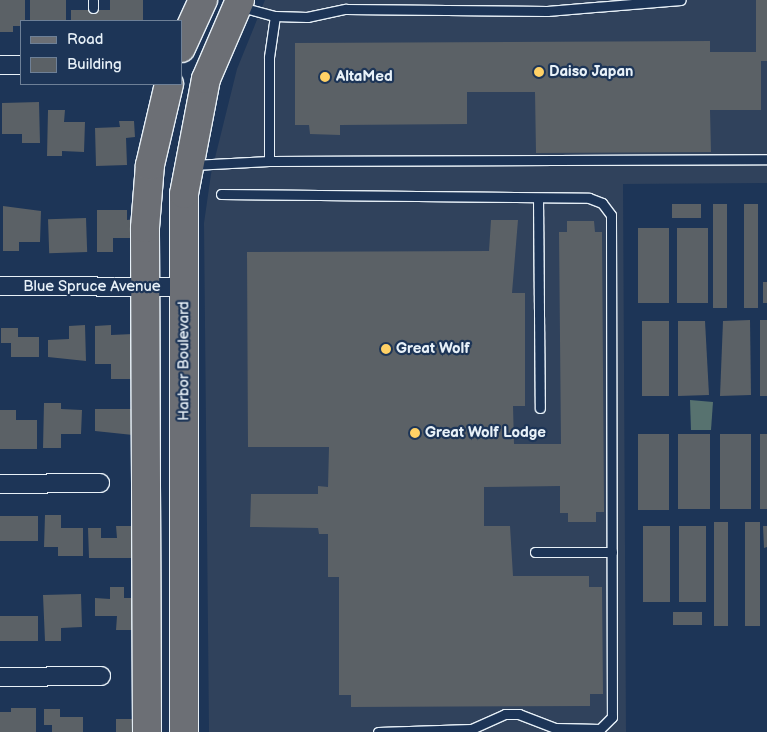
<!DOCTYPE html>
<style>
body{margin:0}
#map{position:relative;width:767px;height:732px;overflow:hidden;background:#1d3557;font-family:"Balsamiq Sans",sans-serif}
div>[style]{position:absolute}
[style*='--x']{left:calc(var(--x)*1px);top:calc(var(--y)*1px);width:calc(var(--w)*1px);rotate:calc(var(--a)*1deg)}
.built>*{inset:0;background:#30425c}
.green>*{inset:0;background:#57726f}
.building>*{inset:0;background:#5b6166;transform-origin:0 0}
.roads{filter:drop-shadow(1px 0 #e8f1f8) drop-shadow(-1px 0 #e8f1f8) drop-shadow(0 1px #e8f1f8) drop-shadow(0 -1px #e8f1f8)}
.lane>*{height:9px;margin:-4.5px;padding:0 4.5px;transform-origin:4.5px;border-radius:4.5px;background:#1d3557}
.street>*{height:18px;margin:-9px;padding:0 9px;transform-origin:9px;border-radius:9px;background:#1d3557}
.primary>*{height:28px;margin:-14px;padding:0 14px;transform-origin:14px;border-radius:14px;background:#6c6f75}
.dots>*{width:14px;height:14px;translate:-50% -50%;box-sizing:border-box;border:2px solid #1d3557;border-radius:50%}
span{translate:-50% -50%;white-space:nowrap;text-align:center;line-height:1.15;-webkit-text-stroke:4.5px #1d3557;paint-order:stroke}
.poi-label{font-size:15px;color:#e8f1f8;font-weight:700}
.left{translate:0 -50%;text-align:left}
.street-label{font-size:15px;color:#e8f1f8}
.legend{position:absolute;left:20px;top:20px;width:162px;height:65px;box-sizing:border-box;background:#1d3557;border:1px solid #6e8097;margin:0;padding:6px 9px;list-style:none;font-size:15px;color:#e8f1f8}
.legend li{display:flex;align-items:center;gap:10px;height:25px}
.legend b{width:25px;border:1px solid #6e8097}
</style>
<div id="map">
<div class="built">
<div style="clip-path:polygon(265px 0,767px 0,767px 183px,623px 184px,626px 732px,209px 732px,204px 223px,211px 174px,237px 69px)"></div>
</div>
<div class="green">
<div style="clip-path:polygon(690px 400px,713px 402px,711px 430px,691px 430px)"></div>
</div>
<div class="building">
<div style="clip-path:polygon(0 0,25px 0,25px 21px,21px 26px,13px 26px,13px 32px,0 32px)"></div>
<div style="left:30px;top:0;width:36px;height:21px"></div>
<div style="clip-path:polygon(110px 0,143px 0,143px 21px,71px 21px,71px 10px,110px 10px)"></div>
<div style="clip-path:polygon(756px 0,767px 0,767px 61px,761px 61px,761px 110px,710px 110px,711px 152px,536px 153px,535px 92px,467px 92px,467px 124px,340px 125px,340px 135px,310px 134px,309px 125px,295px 125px,295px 43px,710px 41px,710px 52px,756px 52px)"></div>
<div style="clip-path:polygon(39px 102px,40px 143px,22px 143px,22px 134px,2px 134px,2px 103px)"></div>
<div style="clip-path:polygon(48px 110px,65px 110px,64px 122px,85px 122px,84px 152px,62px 151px,62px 156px,47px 156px)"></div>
<div style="clip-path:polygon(119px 121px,134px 121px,135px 137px,126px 138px,127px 165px,96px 166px,95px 128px,120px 127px)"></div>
<div style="left:672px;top:204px;width:29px;height:14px"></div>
<div style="left:713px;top:204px;width:14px;height:104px"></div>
<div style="left:744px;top:204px;width:14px;height:104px"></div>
<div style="clip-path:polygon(3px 206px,41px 211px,40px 242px,19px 242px,19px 251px,3px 251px)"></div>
<div style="clip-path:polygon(97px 210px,127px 210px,127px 220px,135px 219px,135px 238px,113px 238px,113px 252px,97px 252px)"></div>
<div style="left:86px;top:218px;width:34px;height:38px;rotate:88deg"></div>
<div style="clip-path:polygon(491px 220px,518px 220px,512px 293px,525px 293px,525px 406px,513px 406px,514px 444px,561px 444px,559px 232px,567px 232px,567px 221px,594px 221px,595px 232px,602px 232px,604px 512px,596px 512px,596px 522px,568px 522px,568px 513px,560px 513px,560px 486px,484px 487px,484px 526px,510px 526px,513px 576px,589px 576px,589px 587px,602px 587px,603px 694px,590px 694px,590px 706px,351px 707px,351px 695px,339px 695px,339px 577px,328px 577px,328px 534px,319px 534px,318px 528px,250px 527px,251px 494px,318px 494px,318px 486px,328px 487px,329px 447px,248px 447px,247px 252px,489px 251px)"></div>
<div style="left:638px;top:228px;width:31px;height:75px"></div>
<div style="left:677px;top:228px;width:31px;height:75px"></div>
<div style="left:763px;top:282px;width:4px;height:21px"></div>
<div style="clip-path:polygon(750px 320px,751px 395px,720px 396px,723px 321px)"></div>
<div style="left:760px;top:320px;width:7px;height:76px"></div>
<div style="left:642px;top:321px;width:27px;height:75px"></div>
<div style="clip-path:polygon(678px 321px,705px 321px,709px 395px,678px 396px)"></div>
<div style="clip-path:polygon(85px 325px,86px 361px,48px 357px,48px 340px,69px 339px,69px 326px)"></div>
<div style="clip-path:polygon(111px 325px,111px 335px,133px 334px,134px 379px,111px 379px,111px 364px,95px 364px,95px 326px)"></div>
<div style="clip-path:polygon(1px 328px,18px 328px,18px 337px,39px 337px,39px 357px,11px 357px,11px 343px,1px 343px)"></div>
<div style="clip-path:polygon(44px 403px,61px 403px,61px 409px,82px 410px,81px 434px,61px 434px,61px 448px,43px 448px)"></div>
<div style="clip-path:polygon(95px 409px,133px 409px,133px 435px,95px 431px)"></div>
<div style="clip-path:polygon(0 410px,16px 410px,16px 420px,37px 420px,37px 449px,0 449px)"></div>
<div style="left:638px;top:434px;width:31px;height:76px"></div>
<div style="left:678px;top:434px;width:32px;height:75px"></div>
<div style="left:720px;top:434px;width:31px;height:75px"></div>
<div style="left:760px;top:434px;width:7px;height:75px"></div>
<div style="clip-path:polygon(45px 515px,61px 515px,61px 528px,83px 528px,83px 556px,58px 556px,58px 547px,44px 547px)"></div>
<div style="left:0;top:516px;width:38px;height:25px"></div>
<div style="left:714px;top:522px;width:14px;height:104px"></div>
<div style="left:745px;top:522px;width:15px;height:104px"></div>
<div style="clip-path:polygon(116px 526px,132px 526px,133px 558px,89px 558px,88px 528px,101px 528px,101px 538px,117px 538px)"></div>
<div style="left:643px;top:526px;width:27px;height:76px"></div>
<div style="left:679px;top:526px;width:27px;height:76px"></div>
<div style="clip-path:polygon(763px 526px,767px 526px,767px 547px,764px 548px)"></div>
<div style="clip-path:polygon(110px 587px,124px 587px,124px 598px,134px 598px,133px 630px,116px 630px,117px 616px,95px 616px,95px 598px,110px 599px)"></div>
<div style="clip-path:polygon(81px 594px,82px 627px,61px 628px,61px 641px,45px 641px,43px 595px)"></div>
<div style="left:673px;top:612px;width:29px;height:13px"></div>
<div style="left:38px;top:616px;width:25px;height:38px;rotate:90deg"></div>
<div style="clip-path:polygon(11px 708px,36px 708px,36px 732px,0 732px,0 712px,11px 712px)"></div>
<div style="clip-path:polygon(44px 709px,60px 709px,60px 717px,83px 717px,83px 732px,52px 732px,52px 725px,44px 725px)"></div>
<div style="left:116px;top:719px;width:18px;height:13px"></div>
</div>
<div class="roads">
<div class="lane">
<div style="--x:93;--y:0;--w:8;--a:90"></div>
<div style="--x:241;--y:7;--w:35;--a:15"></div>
<div style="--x:275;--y:16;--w:32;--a:2"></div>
<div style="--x:307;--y:17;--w:40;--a:-12"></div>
<div style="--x:346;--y:9;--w:201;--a:0.6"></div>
<div style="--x:547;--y:11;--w:134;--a:-4.7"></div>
<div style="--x:269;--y:161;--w:104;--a:-90"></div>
<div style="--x:269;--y:57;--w:41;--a:-81.7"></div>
<div style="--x:193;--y:165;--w:76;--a:-3"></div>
<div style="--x:269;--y:161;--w:498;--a:-0.2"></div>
<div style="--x:221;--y:194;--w:368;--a:0.6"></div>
<div style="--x:589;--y:198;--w:14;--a:21"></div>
<div style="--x:602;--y:203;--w:15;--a:53"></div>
<div style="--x:611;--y:215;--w:502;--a:89.89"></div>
<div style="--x:612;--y:717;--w:17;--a:135"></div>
<div style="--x:600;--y:729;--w:45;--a:-178.7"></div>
<div style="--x:555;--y:728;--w:39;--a:-159"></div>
<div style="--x:519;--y:714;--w:14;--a:180"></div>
<div style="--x:505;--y:714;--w:37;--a:156"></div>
<div style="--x:471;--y:729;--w:93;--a:178.2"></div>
<div style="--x:538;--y:198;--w:210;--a:89.5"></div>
<div style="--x:535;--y:552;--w:77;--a:0"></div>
</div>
<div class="street">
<div style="--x:0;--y:65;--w:21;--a:0"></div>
<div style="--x:0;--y:286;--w:183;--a:0.3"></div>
<div style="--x:0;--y:484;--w:100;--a:-0.6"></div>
<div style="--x:0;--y:677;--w:101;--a:-0.6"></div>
</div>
<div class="primary">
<div style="--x:181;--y:48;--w:53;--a:-65.4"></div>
<div style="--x:147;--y:732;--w:504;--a:-90.23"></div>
<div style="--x:145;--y:228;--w:63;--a:-85.5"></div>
<div style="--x:150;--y:165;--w:83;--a:-76.8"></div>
<div style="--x:184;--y:732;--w:538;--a:-90"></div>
<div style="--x:184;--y:194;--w:117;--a:-79.2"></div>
<div style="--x:206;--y:79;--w:86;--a:-66.7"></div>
</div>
</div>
<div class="dots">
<div style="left:539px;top:72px;background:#ffd166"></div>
<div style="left:325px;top:77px;background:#ffd166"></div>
<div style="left:386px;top:349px;background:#ffd166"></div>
<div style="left:415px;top:433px;background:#ffd166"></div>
</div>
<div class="poi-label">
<span class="left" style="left:549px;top:72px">Daiso Japan</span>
<span class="left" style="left:336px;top:77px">AltaMed</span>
<span class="left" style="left:396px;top:349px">Great Wolf</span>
<span class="left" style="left:425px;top:433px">Great Wolf Lodge</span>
</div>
<div class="street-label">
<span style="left:92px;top:287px">Blue Spruce Avenue</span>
<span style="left:184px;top:361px;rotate:-90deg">Harbor Boulevard</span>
</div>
<ul class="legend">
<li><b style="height:6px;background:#6c6f75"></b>Road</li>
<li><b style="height:14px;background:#5b6166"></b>Building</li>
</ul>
</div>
